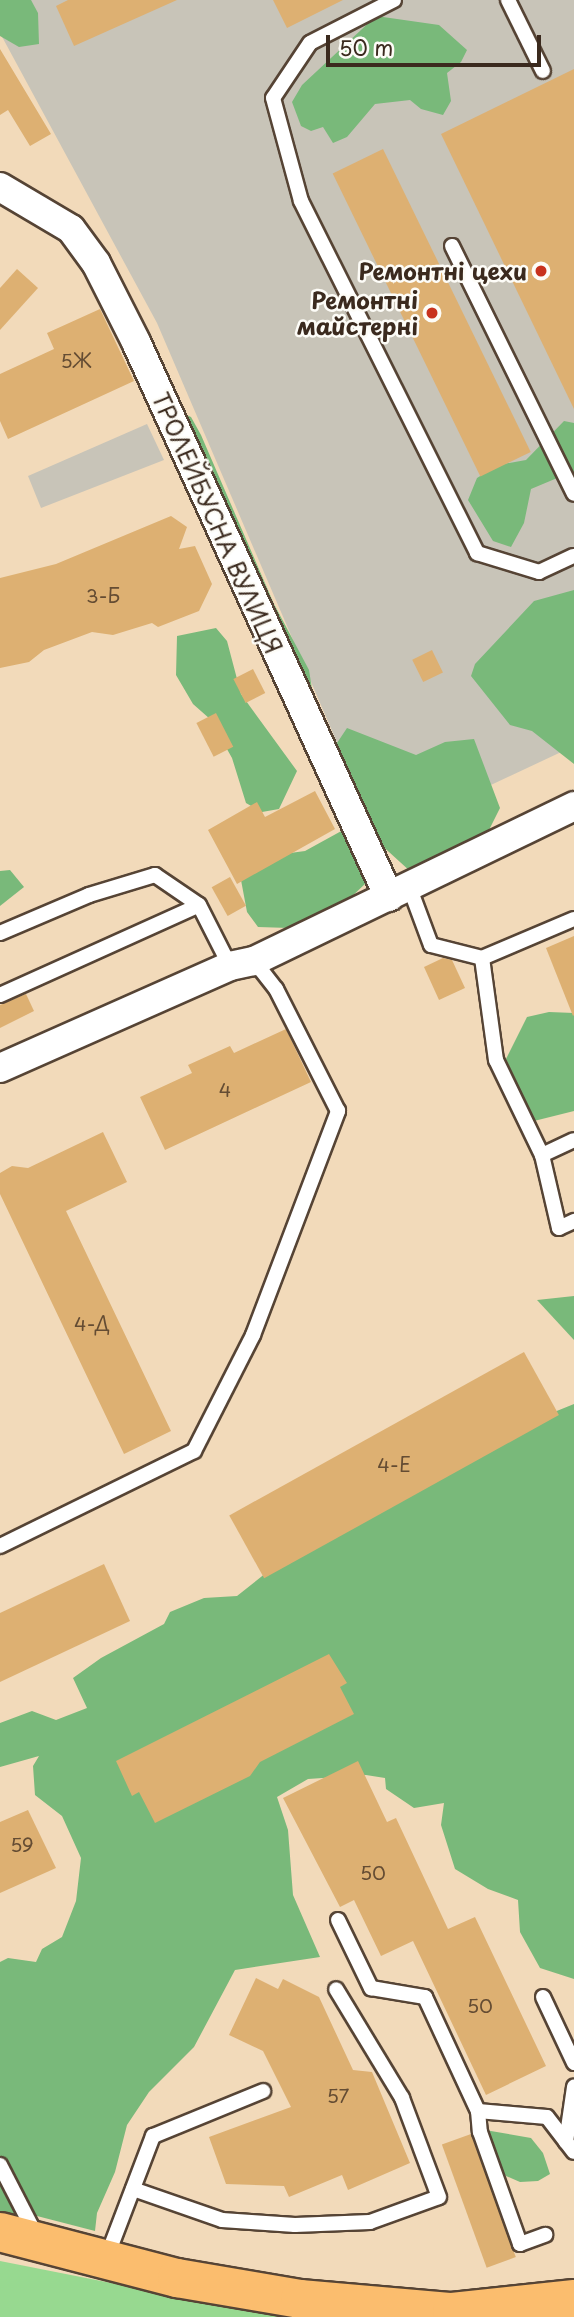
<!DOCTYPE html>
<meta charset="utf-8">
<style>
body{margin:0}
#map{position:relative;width:574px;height:2317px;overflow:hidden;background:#f2daba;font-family:"Playpen Sans",sans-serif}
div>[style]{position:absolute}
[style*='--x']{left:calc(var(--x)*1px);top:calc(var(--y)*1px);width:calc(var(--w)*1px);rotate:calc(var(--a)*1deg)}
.industrial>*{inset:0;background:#c8c4b8}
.green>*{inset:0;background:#97d990}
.forest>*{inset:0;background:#79b97a}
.building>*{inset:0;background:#ddb072;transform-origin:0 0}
.roads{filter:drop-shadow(2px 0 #564435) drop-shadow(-2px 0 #564435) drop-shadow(0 2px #564435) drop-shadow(0 -2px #564435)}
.service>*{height:14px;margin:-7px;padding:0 7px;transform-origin:7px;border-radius:7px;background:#fff}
.minor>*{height:28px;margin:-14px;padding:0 14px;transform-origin:14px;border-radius:14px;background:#fff}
.trunk>*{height:38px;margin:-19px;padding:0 19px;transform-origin:19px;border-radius:19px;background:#fbbd6e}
.dots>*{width:19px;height:19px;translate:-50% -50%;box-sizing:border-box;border:4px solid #fdfcf7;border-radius:50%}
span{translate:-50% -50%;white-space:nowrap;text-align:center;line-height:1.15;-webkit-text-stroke:5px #fdfcf7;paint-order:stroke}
.number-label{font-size:19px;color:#644c33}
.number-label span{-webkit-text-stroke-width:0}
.poi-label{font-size:23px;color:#3b2a1e;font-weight:700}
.right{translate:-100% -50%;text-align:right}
.street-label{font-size:23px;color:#3b2a1e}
.scale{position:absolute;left:326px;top:35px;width:215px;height:32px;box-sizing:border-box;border:4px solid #3b2a1e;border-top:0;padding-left:9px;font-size:21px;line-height:24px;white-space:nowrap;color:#3b2a1e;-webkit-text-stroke:5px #fdfcf7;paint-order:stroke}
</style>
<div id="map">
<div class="industrial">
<div style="clip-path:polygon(0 0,574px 0,574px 746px,378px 838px,157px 323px,0 33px)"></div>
<div style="clip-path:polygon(147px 424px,164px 460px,41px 508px,28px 476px)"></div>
</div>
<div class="green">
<div style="clip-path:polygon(0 2261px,172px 2295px,347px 2317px,0 2317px)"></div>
</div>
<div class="forest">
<div style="clip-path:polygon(0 0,31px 0,38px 13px,39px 44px,19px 47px,0 36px)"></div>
<div style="clip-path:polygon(376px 16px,439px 25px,467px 50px,461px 62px,447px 73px,451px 101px,443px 115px,421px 109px,410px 100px,375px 104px,347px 137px,333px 143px,323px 127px,311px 131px,301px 126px,292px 102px,302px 85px)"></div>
<div style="clip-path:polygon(178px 411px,191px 417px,201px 435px,274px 604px,309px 670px,313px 695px,300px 703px)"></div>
<div style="clip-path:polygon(564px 421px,574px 423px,574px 484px,562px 476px,531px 489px,524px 523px,511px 547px,493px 541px,468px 500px,477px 478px,498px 465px,526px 460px)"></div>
<div style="clip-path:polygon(574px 590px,574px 764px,532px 731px,510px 725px,471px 676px,475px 664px,534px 601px)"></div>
<div style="clip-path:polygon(216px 628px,227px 641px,241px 694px,297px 771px,279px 809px,262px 812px,246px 803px,232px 758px,210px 719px,193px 704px,176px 675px,177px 636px)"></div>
<div style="clip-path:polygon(347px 728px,416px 755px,445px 742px,474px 739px,500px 808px,489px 830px,411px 872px,378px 842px,335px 746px)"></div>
<div style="clip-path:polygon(345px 829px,367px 863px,366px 883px,347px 901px,289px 928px,258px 927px,247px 912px,241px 880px,283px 854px,305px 851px)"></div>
<div style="clip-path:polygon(10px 870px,24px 887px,0 906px,0 871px)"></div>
<div style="clip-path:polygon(549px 1012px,574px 1013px,574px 1111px,534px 1121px,506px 1059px,527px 1017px)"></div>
<div style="clip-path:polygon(574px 1296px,574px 1340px,537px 1300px)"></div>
<div style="clip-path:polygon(574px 1404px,574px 1979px,540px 1968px,520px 1932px,518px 1900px,488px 1889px,455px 1869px,441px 1825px,444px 1803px,414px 1808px,386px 1789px,385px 1778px,366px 1775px,308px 1779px,277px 1797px,288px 1830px,293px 1895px,320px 1957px,235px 1970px,194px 2047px,149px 2092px,127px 2125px,115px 2172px,97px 2213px,95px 2231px,37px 2216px,0 2223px,0 1962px,8px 1958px,36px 1962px,42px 1949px,62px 1937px,76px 1901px,81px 1858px,62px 1816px,35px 1795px,33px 1766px,39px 1756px,0 1767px,0 1723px,32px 1711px,56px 1720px,87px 1708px,73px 1678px,101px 1658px,164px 1624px,170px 1612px,204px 1598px,237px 1596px,276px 1565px,532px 1421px)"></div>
<div style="clip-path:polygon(485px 2130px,531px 2138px,543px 2153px,550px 2174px,538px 2181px,520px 2182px,506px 2176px,484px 2146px)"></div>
</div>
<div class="building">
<div style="clip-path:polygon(68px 0,177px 0,74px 46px,56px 6px)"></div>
<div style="clip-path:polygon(273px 0,343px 0,287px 28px)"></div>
<div style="clip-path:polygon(0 49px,51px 134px,30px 146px,8px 110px,0 115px)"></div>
<div style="clip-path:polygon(574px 69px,574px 409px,441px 134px)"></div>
<div style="left:383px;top:149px;width:337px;height:56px;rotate:64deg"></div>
<div style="clip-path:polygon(17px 269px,38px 288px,0 330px,0 288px)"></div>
<div style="clip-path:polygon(100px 309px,134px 381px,8px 439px,0 421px,0 374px,54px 349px,47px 333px)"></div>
<div style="clip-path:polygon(171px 516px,187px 527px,179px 549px,195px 546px,212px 584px,199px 611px,158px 627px,152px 623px,113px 635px,92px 632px,44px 650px,29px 662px,0 668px,0 578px,56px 564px)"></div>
<div style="left:432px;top:650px;width:25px;height:22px;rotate:64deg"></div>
<div style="left:253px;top:669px;width:27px;height:22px;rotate:63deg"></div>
<div style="left:216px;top:713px;width:38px;height:22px;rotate:63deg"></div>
<div style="clip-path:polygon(315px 791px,335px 829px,237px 884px,208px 830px,257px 802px,265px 817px)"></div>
<div style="left:230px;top:877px;width:33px;height:21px;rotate:61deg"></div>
<div style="clip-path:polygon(574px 936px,574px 1015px,573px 1016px,546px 948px)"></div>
<div style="clip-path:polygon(443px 958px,452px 960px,465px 988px,439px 1000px,424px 967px)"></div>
<div style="clip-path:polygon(26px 994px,34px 1011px,0 1028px,0 1005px)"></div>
<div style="clip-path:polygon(286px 1029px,311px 1082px,165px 1150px,140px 1097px,192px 1073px,188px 1065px,230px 1046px,234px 1053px)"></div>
<div style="clip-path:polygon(103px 1132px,127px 1182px,66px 1211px,171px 1431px,124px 1454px,0 1194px,0 1173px,12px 1166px,28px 1168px)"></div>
<div style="left:524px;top:1352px;width:72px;height:337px;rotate:61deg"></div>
<div style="clip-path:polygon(104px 1564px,130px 1621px,0 1682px,0 1613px)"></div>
<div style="clip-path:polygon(329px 1654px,347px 1683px,340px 1687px,354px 1714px,260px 1762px,250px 1776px,155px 1823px,139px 1792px,132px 1796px,116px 1761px)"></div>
<div style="clip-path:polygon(358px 1761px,387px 1822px,396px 1818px,448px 1929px,475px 1917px,546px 2066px,486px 2095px,413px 1941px,381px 1956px,354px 1900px,340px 1907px,283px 1798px)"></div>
<div style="clip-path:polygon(28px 1810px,56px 1868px,0 1893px,0 1822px)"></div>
<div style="clip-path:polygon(256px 1978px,278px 1989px,283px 1979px,319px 1997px,353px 2070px,372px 2072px,410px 2163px,348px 2190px,342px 2175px,289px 2197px,284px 2186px,226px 2184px,209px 2137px,291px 2107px,263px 2051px,229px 2035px)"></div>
<div style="left:471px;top:2134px;width:131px;height:31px;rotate:70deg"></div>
</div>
<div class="roads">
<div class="service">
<div style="--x:394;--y:0;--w:94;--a:152.9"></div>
<div style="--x:310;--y:43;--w:66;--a:123.9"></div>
<div style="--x:273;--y:98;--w:107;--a:74.8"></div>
<div style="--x:301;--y:201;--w:394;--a:63.4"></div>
<div style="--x:477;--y:553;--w:65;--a:17"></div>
<div style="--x:539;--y:572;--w:38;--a:-25"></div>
<div style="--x:508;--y:0;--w:79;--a:63.8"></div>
<div style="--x:452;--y:246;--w:276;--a:63.8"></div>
<div style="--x:409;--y:886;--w:63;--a:69.6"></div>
<div style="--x:431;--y:945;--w:53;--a:14.3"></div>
<div style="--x:482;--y:958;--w:100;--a:-23"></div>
<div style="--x:0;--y:933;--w:97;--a:-23.1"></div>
<div style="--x:89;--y:895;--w:69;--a:-16.9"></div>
<div style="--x:155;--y:875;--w:53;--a:34.3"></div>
<div style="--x:199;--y:905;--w:68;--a:63.1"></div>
<div style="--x:482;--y:958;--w:103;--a:82.2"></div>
<div style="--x:496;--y:1060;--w:106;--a:64.2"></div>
<div style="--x:542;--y:1155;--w:75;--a:76.9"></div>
<div style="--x:559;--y:1228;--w:17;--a:-25"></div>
<div style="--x:0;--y:995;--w:218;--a:-24.3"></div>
<div style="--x:542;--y:1155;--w:35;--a:-25"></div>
<div style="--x:0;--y:1546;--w:216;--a:-26.1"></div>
<div style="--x:194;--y:1451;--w:130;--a:-63"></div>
<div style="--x:253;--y:1335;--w:240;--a:-69.2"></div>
<div style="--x:338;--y:1111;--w:137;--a:-116.9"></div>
<div style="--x:276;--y:989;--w:36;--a:-128"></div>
<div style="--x:338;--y:1920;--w:76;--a:64.1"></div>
<div style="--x:371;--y:1988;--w:55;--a:9.5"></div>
<div style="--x:425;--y:1997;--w:126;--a:65.1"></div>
<div style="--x:478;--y:2111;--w:69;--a:5"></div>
<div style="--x:547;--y:2117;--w:44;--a:52.4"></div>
<div style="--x:543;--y:1997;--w:73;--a:64.8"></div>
<div style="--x:478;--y:2111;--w:21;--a:85"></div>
<div style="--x:480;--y:2132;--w:119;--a:70.3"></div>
<div style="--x:520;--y:2244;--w:27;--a:-20"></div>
<div style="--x:566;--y:2142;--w:56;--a:-81.7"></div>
<div style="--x:0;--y:2165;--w:79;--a:62.8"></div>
<div style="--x:133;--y:2189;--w:94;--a:19.2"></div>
<div style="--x:222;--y:2220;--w:73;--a:3.9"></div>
<div style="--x:295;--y:2225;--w:75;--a:-2.3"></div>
<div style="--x:370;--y:2222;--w:73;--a:-19.9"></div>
<div style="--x:439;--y:2197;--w:106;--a:-110.5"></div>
<div style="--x:402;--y:2098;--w:127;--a:-121.2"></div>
<div style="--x:106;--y:2259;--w:132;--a:-69.1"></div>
<div style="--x:153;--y:2136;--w:119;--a:-22.2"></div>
</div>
<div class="minor">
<div style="--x:0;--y:187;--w:82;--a:30.6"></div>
<div style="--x:71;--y:229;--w:42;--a:53.7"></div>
<div style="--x:96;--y:263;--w:89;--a:63.1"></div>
<div style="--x:136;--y:342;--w:610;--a:65.49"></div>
<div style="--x:0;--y:1068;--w:252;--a:-23.9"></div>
<div style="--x:230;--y:966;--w:25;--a:-12"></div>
<div style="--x:254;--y:961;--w:356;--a:-25.8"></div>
</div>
<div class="trunk">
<div style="--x:0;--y:2232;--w:183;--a:14.6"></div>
<div style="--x:177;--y:2278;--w:125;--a:9.7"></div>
<div style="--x:300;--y:2299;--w:153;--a:4.9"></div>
<div style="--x:452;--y:2312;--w:123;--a:-6.1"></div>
</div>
</div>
<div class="dots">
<div style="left:541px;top:271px;background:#c8321e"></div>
<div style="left:432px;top:313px;background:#c8321e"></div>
</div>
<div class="number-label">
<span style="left:76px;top:361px">5Ж</span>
<span style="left:103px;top:596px">3-Б</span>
<span style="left:225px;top:1090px">4</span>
<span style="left:92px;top:1324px">4-Д</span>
<span style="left:394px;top:1465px">4-Е</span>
<span style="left:22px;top:1845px">59</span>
<span style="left:373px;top:1873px">50</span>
<span style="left:480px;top:2006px">50</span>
<span style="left:338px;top:2096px">57</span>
</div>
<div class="poi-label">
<span class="right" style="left:527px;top:271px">Ремонтні цехи</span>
<span class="right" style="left:418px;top:313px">Ремонтні<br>майстерні</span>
</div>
<div class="street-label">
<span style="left:217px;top:523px;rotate:66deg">ТРОЛЕЙБУСНА ВУЛИЦЯ</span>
</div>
<div class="scale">50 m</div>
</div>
